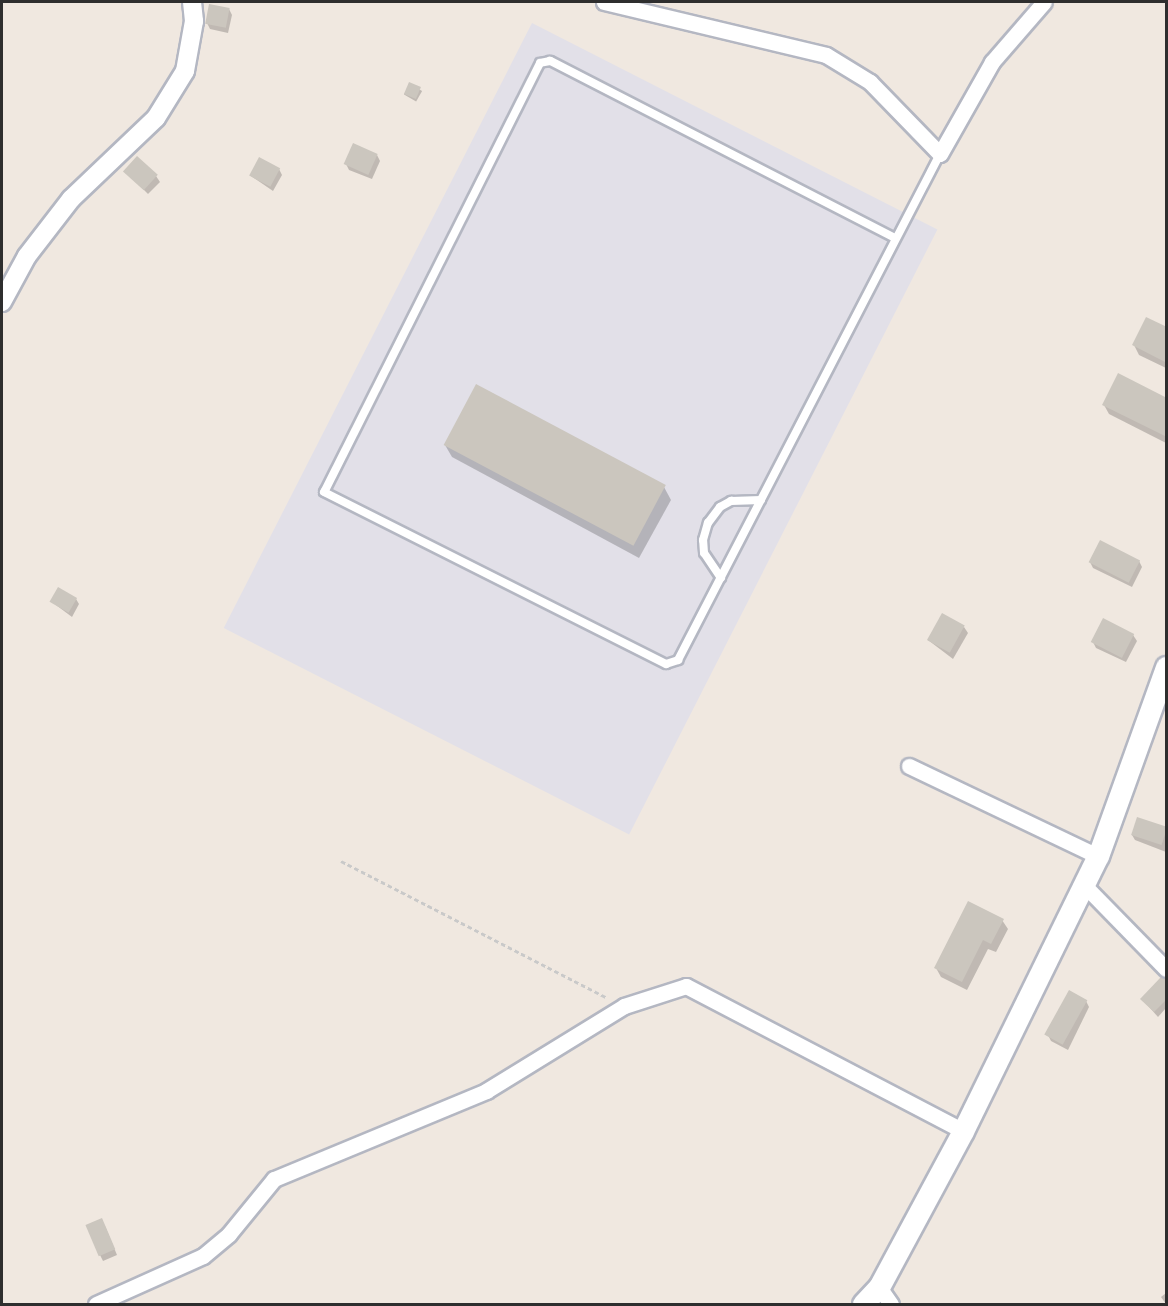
<!DOCTYPE html>
<style>
body{margin:0}
#map{position:relative;width:1168px;height:1306px;overflow:hidden;background:#f0e8e0;font-family:Helvetica,sans-serif}
div>[style]{position:absolute}
[style*='--x']{left:calc(var(--x)*1px);top:calc(var(--y)*1px);width:calc(var(--w)*1px);rotate:calc(var(--a)*1deg)}
.industrial>*{inset:0;background:#e2e0e8;transform-origin:0 0}
.shadow>*{inset:0;background:#0003;transform-origin:0 0}
.building>*{inset:0;background:#cbc6be;transform-origin:0 0}
.path>*{height:3px;margin-top:-1.5px;transform-origin:0;background:repeating-linear-gradient(90deg,#c9c9c9 0 4.5px,transparent 0 7.5px)}
.roads{filter:drop-shadow(2px 0 #b4b7c2) drop-shadow(-2px 0 #b4b7c2) drop-shadow(0 2px #b4b7c2) drop-shadow(0 -2px #b4b7c2)}
.service>*{height:8px;margin:-4px;padding:0 4px;transform-origin:4px;border-radius:4px;background:#fff}
.minor>*{height:15px;margin:-7.5px;padding:0 7.5px;transform-origin:7.5px;border-radius:7.5px;background:#fff}
.tertiary>*{height:18px;margin:-9px;padding:0 9px;transform-origin:9px;border-radius:9px;background:#fff}
.secondary>*{height:21px;margin:-10.5px;padding:0 10.5px;transform-origin:10.5px;border-radius:10.5px;background:#fff}
span{translate:-50% -50%;white-space:nowrap;text-align:center;line-height:1.15;-webkit-text-stroke:5px #fff;paint-order:stroke}
.frame{position:absolute;inset:0;border:3px solid #2e2e2e;pointer-events:none}
</style>
<div id="map">
<div class="industrial">
<div style="left:532px;top:23px;width:455px;height:679px;rotate:27deg"></div>
</div>
<div class="shadow">
<div style="clip-path:polygon(229px 9px,232px 15px,228px 33px,210px 29px,207px 23px)"></div>
<div style="left:410px;top:84px;width:14px;height:12px;rotate:30deg"></div>
<div style="clip-path:polygon(377px 155px,380px 161px,372px 179px,349px 170px,346px 164px)"></div>
<div style="clip-path:polygon(279px 169px,282px 175px,273px 191px,251px 176px)"></div>
<div style="clip-path:polygon(125px 171px,156px 176px,160px 182px,148px 194px)"></div>
<div style="clip-path:polygon(1166px 329px,1166px 368px,1139px 355px,1134px 345px)"></div>
<div style="clip-path:polygon(1166px 400px,1166px 443px,1109px 414px,1104px 405px)"></div>
<div style="clip-path:polygon(445px 445px,664px 487px,671px 500px,639px 558px,452px 457px)"></div>
<div style="clip-path:polygon(1139px 561px,1142px 567px,1132px 587px,1093px 568px,1090px 562px)"></div>
<div style="clip-path:polygon(76px 599px,79px 604px,72px 617px,52px 602px)"></div>
<div style="clip-path:polygon(964px 627px,968px 633px,953px 659px,928px 640px)"></div>
<div style="clip-path:polygon(1133px 635px,1137px 641px,1126px 662px,1096px 648px,1093px 642px)"></div>
<div style="clip-path:polygon(1166px 829px,1166px 852px,1135px 840px,1132px 835px)"></div>
<div style="clip-path:polygon(1002px 920px,1008px 929px,996px 952px,988px 949px,967px 990px,941px 977px,936px 968px)"></div>
<div style="clip-path:polygon(1166px 986px,1166px 1008px,1158px 1017px,1142px 999px)"></div>
<div style="clip-path:polygon(1086px 1001px,1089px 1007px,1068px 1050px,1051px 1041px,1048px 1035px)"></div>
<div style="clip-path:polygon(105px 1226px,117px 1255px,103px 1261px,100px 1255px)"></div>
<div style="clip-path:polygon(1166px 1293px,1166px 1304px,1161px 1297px)"></div>
</div>
<div class="building">
<div style="left:209px;top:4px;width:21px;height:20px;rotate:11deg"></div>
<div style="left:409px;top:82px;width:13px;height:13px;rotate:23deg"></div>
<div style="left:353px;top:143px;width:27px;height:23px;rotate:24deg"></div>
<div style="left:137px;top:156px;width:28px;height:21px;rotate:42deg"></div>
<div style="left:259px;top:157px;width:24px;height:21px;rotate:28deg"></div>
<div style="clip-path:polygon(1146px 317px,1167px 327px,1167px 363px,1132px 345px)"></div>
<div style="clip-path:polygon(1118px 373px,1167px 398px,1167px 437px,1102px 405px)"></div>
<div style="left:476px;top:384px;width:215px;height:69px;rotate:28deg"></div>
<div style="left:1100px;top:540px;width:45px;height:25px;rotate:27deg"></div>
<div style="left:58px;top:587px;width:22px;height:17px;rotate:30deg"></div>
<div style="left:942px;top:613px;width:26px;height:31px;rotate:29deg"></div>
<div style="left:1103px;top:618px;width:35px;height:27px;rotate:27deg"></div>
<div style="left:1137px;top:817px;width:32px;height:19px;rotate:18deg"></div>
<div style="clip-path:polygon(968px 901px,1004px 919px,991px 944px,983px 940px,962px 982px,934px 968px)"></div>
<div style="clip-path:polygon(1161px 977px,1167px 978px,1167px 999px,1154px 1012px,1140px 999px)"></div>
<div style="left:1069px;top:990px;width:21px;height:51px;rotate:29deg"></div>
<div style="left:102px;top:1218px;width:34px;height:18px;rotate:67deg"></div>
</div>
<div class="path">
<div style="--x:341;--y:861;--w:298;--a:27.2"></div>
</div>
<div class="roads">
<div class="service">
<div style="--x:895;--y:238;--w:388;--a:-152.8"></div>
<div style="--x:550;--y:61;--w:10;--a:169"></div>
<div style="--x:540;--y:63;--w:480;--a:116.7"></div>
<div style="--x:324;--y:492;--w:383;--a:26.7"></div>
<div style="--x:666;--y:664;--w:13;--a:-18"></div>
<div style="--x:678;--y:660;--w:570;--a:-62.63"></div>
<div style="--x:721;--y:578;--w:30;--a:-124"></div>
<div style="--x:704;--y:553;--w:13;--a:-94"></div>
<div style="--x:703;--y:540;--w:18;--a:-74"></div>
<div style="--x:708;--y:523;--w:20;--a:-53"></div>
<div style="--x:720;--y:507;--w:13;--a:-29"></div>
<div style="--x:731;--y:501;--w:30;--a:-2"></div>
</div>
<div class="minor">
<div style="--x:604;--y:2;--w:228;--a:13.4"></div>
<div style="--x:826;--y:55;--w:52;--a:31.5"></div>
<div style="--x:870;--y:82;--w:100;--a:45.8"></div>
<div style="--x:940;--y:154;--w:106;--a:-60.5"></div>
<div style="--x:992;--y:62;--w:79;--a:-49.1"></div>
<div style="--x:909;--y:766;--w:209;--a:25.5"></div>
<div style="--x:1084;--y:885;--w:117;--a:45.7"></div>
<div style="--x:879;--y:1287;--w:21;--a:55"></div>
<div style="--x:96;--y:1304;--w:117;--a:-24.2"></div>
<div style="--x:203;--y:1256;--w:34;--a:-40"></div>
<div style="--x:229;--y:1234;--w:71;--a:-50.7"></div>
<div style="--x:274;--y:1179;--w:230;--a:-22.5"></div>
<div style="--x:486;--y:1091;--w:162;--a:-31.6"></div>
<div style="--x:624;--y:1006;--w:65;--a:-17.9"></div>
<div style="--x:686;--y:986;--w:313;--a:27.6"></div>
</div>
<div class="tertiary">
<div style="--x:2;--y:302;--w:52;--a:-61.5"></div>
<div style="--x:27;--y:256;--w:72;--a:-52.3"></div>
<div style="--x:71;--y:199;--w:117;--a:-43.6"></div>
<div style="--x:156;--y:118;--w:55;--a:-58.3"></div>
<div style="--x:185;--y:71;--w:51;--a:-79.8"></div>
<div style="--x:194;--y:21;--w:19;--a:-96"></div>
</div>
<div class="secondary">
<div style="--x:863;--y:1304;--w:23;--a:-47"></div>
<div style="--x:879;--y:1287;--w:177;--a:-61.7"></div>
<div style="--x:963;--y:1131;--w:306;--a:-63.9"></div>
<div style="--x:1098;--y:856;--w:201;--a:-70.2"></div>
</div>
</div>
<div class="frame"></div>
</div>
